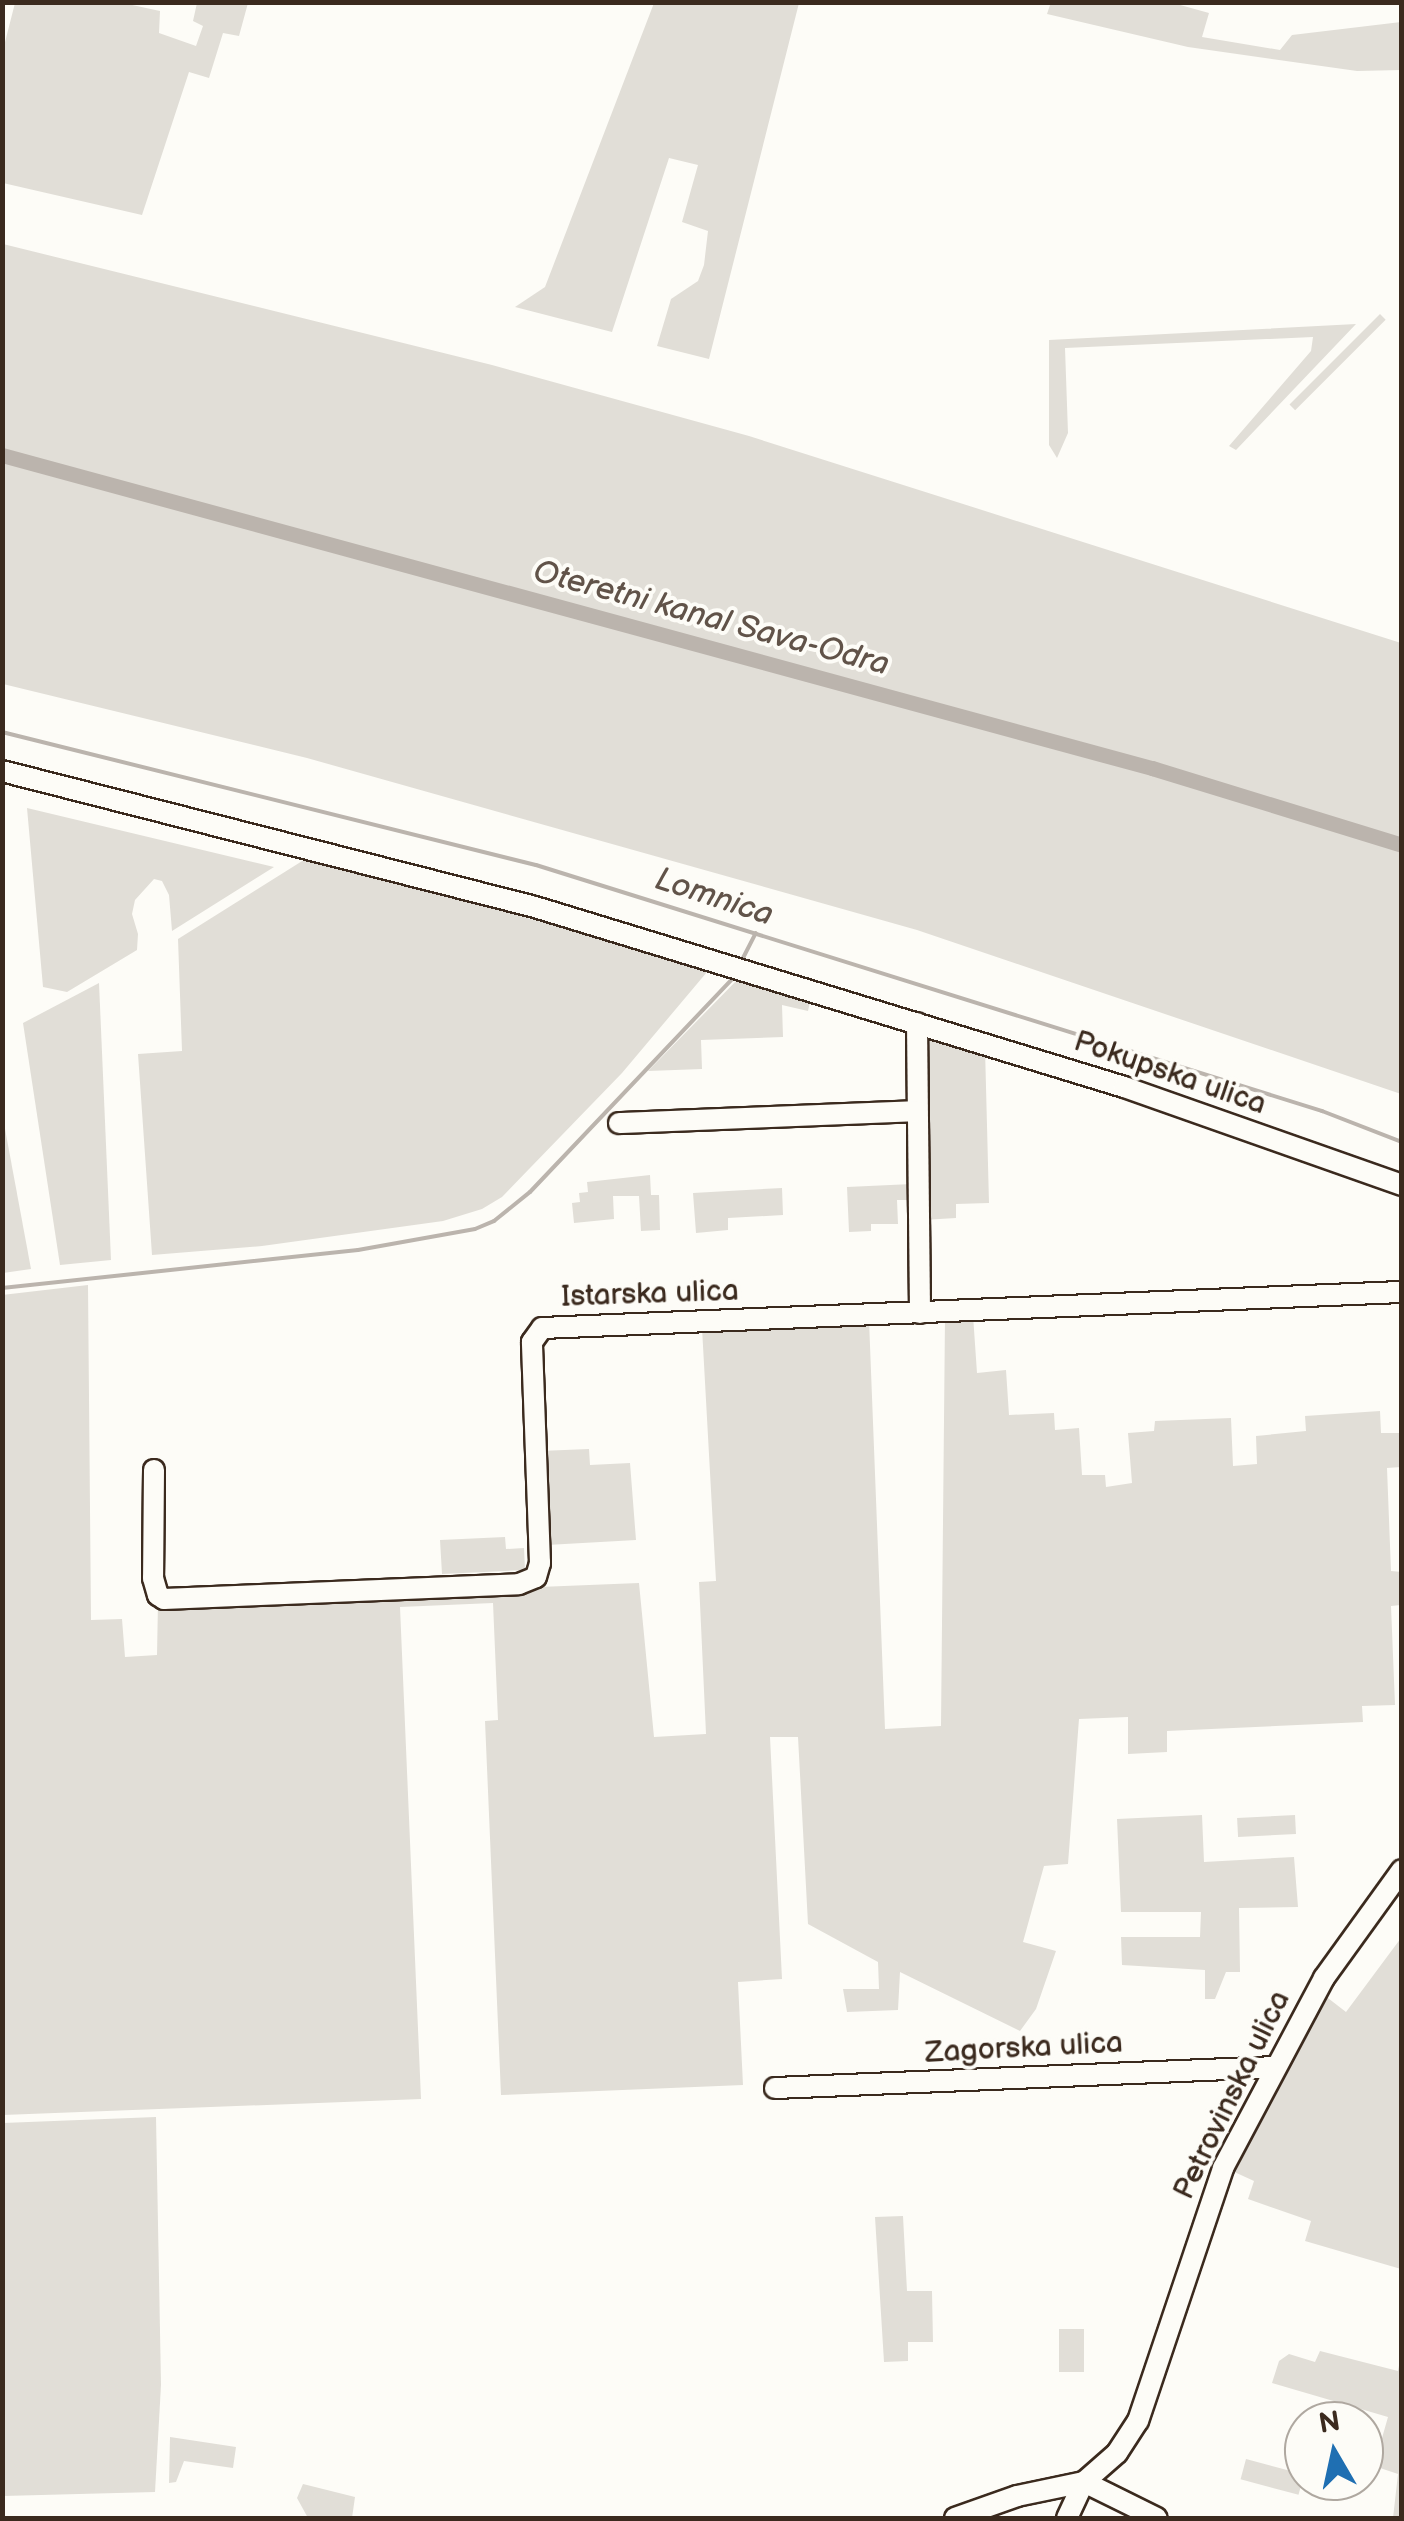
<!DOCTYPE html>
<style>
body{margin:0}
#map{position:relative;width:1404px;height:2521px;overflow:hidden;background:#fdfcf7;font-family:"Balsamiq Sans",sans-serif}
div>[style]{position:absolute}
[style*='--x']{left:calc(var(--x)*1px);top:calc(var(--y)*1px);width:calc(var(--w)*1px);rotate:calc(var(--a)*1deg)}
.green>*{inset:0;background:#e1ded7;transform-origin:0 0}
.stream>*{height:4px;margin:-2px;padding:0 2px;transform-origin:2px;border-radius:2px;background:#bbb4ad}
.canal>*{height:15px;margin:-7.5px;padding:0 7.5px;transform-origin:7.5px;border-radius:7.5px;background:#bbb4ad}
.roads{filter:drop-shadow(2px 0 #3b2a1e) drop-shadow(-2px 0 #3b2a1e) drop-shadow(0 2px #3b2a1e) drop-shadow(0 -2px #3b2a1e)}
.minor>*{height:20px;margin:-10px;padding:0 10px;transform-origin:10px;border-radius:10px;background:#fdfcf7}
span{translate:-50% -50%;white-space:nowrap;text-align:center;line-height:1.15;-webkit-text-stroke:8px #fdfcf7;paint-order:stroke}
.street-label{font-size:30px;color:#3b2a1e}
.water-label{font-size:32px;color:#615349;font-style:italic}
.frame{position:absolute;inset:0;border:5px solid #3b2a1e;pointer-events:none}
.north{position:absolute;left:1284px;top:2401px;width:100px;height:100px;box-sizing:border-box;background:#fdfcf7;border:2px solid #afa8a0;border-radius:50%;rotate:351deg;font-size:28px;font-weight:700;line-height:40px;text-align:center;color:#3b2a1e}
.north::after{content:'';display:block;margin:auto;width:35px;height:45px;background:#1f6fb2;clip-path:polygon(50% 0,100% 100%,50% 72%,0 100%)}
</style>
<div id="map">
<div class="green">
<div style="clip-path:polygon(1051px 2px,1173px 3px,1209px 13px,1202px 37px,1280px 50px,1292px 35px,1401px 22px,1401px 70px,1357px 71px,1188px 47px,1047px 14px)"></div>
<div style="clip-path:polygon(15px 3px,123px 3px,160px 11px,159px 33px,196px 46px,203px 26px,193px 21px,197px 3px,248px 3px,239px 36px,223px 33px,209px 78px,189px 72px,142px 215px,3px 183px,3px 50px)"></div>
<div style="clip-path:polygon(654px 3px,799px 3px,709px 359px,657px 346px,671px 299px,698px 281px,704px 265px,708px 231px,682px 222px,698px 165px,669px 158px,612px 332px,515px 307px,545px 287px)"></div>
<div style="clip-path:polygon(3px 244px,492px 365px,749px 436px,1401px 643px,1401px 1094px,917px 930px,307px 758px,3px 684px)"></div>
<div style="left:1380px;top:314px;width:8px;height:128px;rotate:45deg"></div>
<div style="clip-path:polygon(1356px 324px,1236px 450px,1229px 446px,1311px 351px,1313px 337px,1065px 348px,1068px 433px,1057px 458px,1049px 445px,1049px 340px)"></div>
<div style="clip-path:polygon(27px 808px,274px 867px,172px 931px,169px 895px,162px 881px,154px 879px,135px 900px,132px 914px,138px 934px,137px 950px,67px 992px,43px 987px)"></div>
<div style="clip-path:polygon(307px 858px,707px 967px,707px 972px,622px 1073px,502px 1197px,482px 1209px,443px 1221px,262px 1246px,152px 1255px,138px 1054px,182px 1051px,178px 939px)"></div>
<div style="clip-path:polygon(741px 976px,811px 997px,808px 1011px,782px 1005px,783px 1037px,701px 1040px,702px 1069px,648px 1071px)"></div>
<div style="clip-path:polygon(99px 983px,111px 1260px,60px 1265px,23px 1023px)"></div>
<div style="clip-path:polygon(927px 1036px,985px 1048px,989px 1203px,956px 1204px,956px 1218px,923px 1220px)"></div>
<div style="clip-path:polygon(3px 1118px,31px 1269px,3px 1273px,2px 1273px)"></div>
<div style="clip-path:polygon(650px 1175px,651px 1195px,659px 1195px,660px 1230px,641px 1231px,639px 1196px,613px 1196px,614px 1219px,574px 1223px,572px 1203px,580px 1202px,579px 1193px,588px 1192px,587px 1182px)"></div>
<div style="clip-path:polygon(912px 1184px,912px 1200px,897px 1200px,898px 1224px,871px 1224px,871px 1231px,849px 1232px,847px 1187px)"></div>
<div style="clip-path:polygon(782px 1188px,783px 1215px,728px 1218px,728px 1230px,696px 1233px,693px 1193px)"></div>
<div style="clip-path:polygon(88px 1285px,91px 1620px,122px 1619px,125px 1657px,157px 1655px,158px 1602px,639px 1583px,654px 1737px,706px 1734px,699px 1582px,716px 1581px,702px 1328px,869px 1320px,885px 1729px,941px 1726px,945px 1317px,973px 1315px,977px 1373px,1006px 1370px,1009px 1415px,1054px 1413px,1055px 1430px,1079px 1428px,1082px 1475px,1105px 1475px,1106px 1487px,1132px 1483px,1128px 1433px,1154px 1431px,1155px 1421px,1231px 1418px,1233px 1466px,1257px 1464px,1256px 1436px,1306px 1431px,1305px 1416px,1380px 1411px,1381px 1433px,1401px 1433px,1401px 1467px,1387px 1468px,1391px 1571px,1402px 1572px,1401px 1605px,1391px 1606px,1395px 1705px,1362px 1706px,1363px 1722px,1167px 1731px,1167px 1752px,1128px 1754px,1128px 1717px,1079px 1719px,1068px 1864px,1044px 1866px,1023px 1942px,1056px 1951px,1036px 2009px,1020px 2031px,900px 1972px,898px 2010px,847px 2012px,843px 1989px,879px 1989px,878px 1962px,808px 1924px,798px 1737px,770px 1737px,782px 1979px,738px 1982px,743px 2085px,501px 2095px,485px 1721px,498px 1720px,493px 1603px,400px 1607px,421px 2099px,3px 2115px,2px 1295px)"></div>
<div style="clip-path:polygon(589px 1449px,590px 1465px,630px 1463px,636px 1540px,547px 1545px,540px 1451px)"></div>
<div style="clip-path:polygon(505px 1537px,506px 1549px,524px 1548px,525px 1570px,442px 1574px,440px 1540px)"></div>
<div style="clip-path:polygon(1202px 1815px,1204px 1862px,1294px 1857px,1298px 1907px,1239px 1908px,1240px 1972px,1226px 1972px,1215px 1999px,1205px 1999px,1205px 1970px,1122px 1965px,1121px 1937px,1200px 1937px,1201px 1912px,1121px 1912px,1117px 1819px)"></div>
<div style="left:1295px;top:1815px;width:19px;height:58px;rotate:87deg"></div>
<div style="clip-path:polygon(1401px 1938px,1401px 2269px,1305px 2241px,1311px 2221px,1248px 2199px,1254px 2181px,1230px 2170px,1324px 1995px,1346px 2012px)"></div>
<div style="clip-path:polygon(156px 2117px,161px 2385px,155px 2492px,3px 2496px,3px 2123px)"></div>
<div style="clip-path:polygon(903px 2216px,907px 2291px,932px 2291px,933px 2342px,908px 2342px,908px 2361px,884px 2362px,875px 2217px)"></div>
<div style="left:1059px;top:2329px;width:25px;height:43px"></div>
<div style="clip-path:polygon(1320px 2351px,1398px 2371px,1401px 2355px,1401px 2518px,1393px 2518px,1398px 2474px,1374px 2466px,1388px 2417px,1272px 2383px,1279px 2361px,1289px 2354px,1315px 2362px)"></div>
<div style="clip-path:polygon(170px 2437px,236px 2447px,233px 2468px,184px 2461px,176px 2482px,169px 2483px)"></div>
<div style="left:1246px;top:2459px;width:60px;height:21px;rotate:15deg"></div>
<div style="clip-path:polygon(303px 2484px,355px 2497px,352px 2518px,308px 2518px,297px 2498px)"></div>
</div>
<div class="stream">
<div style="--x:2;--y:732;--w:550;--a:13.99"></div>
<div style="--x:536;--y:865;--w:824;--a:17.38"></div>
<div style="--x:1322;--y:1111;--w:86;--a:21.2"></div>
<div style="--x:743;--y:958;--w:28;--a:-63"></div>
<div style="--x:2;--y:1288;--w:358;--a:-6.1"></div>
<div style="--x:358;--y:1250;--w:119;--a:-10.2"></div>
<div style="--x:475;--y:1229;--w:21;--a:-23"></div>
<div style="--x:494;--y:1221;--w:46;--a:-38.9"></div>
<div style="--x:530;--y:1192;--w:296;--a:-46.5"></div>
</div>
<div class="canal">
<div style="--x:2;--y:455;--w:1192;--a:15.23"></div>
<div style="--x:1152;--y:768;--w:262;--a:17.1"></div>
</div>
<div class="roads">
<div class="minor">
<div style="--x:2;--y:771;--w:550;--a:14.31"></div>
<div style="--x:535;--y:907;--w:616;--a:16.99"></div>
<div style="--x:1124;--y:1087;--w:295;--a:19.4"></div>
<div style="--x:917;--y:1023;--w:290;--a:89.4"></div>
<div style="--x:619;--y:1123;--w:297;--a:-2.3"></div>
<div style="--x:154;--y:1470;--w:108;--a:90.5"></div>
<div style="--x:153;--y:1578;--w:18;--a:74"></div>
<div style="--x:158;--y:1595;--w:7;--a:34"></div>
<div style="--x:164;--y:1599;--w:355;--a:-2.4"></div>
<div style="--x:519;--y:1584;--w:18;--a:-22"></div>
<div style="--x:536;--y:1577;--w:15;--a:-74"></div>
<div style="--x:540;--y:1563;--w:221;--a:-92.1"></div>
<div style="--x:532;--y:1342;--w:17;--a:-54"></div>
<div style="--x:542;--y:1328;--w:861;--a:-2.4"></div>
<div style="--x:775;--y:2088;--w:501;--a:-2.4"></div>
<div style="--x:1084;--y:2482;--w:81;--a:26.3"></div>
<div style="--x:955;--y:2518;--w:66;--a:-19.5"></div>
<div style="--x:1017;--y:2496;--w:68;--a:-11.8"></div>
<div style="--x:1067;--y:2518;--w:40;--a:-65"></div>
<div style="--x:1084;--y:2482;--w:44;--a:-41.3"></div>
<div style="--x:1117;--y:2453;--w:38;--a:-57"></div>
<div style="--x:1138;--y:2421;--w:267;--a:-71.4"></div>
<div style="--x:1223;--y:2168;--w:215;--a:-62"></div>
<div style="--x:1324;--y:1978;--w:133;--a:-54.2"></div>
</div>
</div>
<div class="street-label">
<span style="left:1170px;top:1073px;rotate:19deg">Pokupska ulica</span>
<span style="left:650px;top:1294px;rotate:-2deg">Istarska ulica</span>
<span style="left:1024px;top:2048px;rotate:-3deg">Zagorska ulica</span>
<span style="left:1232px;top:2095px;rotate:-64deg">Petrovinska ulica</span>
</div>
<div class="water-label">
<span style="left:711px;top:619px;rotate:15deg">Oteretni kanal Sava-Odra</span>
<span style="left:714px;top:898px;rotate:18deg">Lomnica</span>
</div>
<div class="frame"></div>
<div class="north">N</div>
</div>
